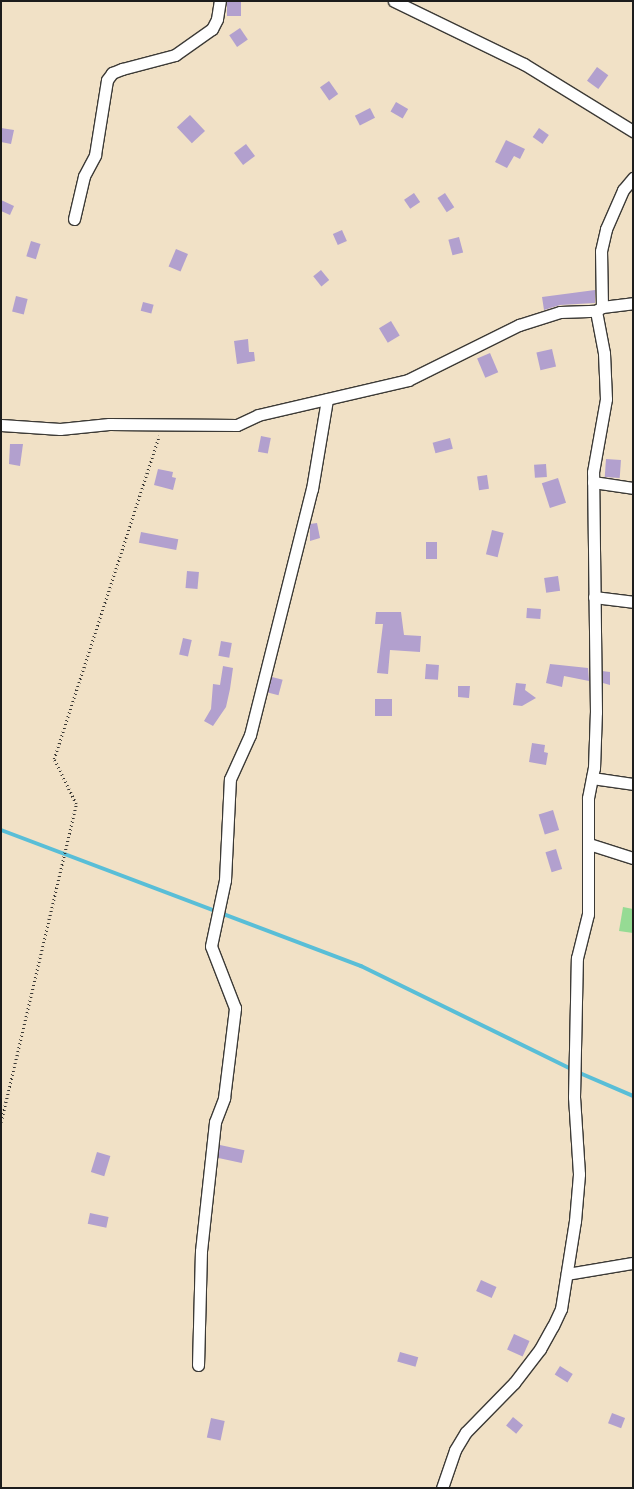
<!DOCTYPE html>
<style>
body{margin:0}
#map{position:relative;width:634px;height:1489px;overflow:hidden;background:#f1e1c6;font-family:"IM FELL Double Pica",serif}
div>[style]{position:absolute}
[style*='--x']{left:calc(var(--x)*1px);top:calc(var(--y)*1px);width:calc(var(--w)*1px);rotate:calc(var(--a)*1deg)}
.green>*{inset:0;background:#96db94}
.stream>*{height:4px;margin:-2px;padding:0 2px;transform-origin:2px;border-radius:2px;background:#59bed7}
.building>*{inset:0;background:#b2a0ce;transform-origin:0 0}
.path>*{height:2.5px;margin-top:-1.25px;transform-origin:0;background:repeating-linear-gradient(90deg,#3c3a36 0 1px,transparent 0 4px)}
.roads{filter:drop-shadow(1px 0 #3c3a36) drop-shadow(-1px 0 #3c3a36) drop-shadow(0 1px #3c3a36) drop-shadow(0 -1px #3c3a36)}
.minor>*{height:11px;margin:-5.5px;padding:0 5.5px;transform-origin:5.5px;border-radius:5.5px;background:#fff}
span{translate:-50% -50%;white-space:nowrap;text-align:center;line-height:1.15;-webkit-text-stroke:3px #f6f6f2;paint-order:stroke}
.frame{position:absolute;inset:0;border:2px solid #1c1c1c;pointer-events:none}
</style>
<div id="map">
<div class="green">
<div style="clip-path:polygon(623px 907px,633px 909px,633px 933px,619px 931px)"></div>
</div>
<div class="stream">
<div style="--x:1;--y:830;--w:385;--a:20.7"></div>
<div style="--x:361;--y:966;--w:238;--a:26.1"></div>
<div style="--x:575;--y:1071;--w:63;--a:23.3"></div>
</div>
<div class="building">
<div style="left:227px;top:1px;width:14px;height:15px"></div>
<div style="left:240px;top:28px;width:14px;height:13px;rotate:56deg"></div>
<div style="left:597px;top:67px;width:14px;height:17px;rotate:36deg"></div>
<div style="left:329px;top:81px;width:16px;height:11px;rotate:55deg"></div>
<div style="left:396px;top:102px;width:14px;height:11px;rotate:30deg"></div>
<div style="left:370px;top:108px;width:11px;height:17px;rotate:63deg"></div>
<div style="left:190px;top:115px;width:22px;height:18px;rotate:47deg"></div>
<div style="clip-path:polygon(1px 128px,14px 130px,11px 144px,1px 142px)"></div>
<div style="left:539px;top:128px;width:12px;height:11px;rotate:35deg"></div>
<div style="clip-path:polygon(506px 140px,525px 149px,520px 159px,514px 156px,507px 168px,495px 162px)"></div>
<div style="left:246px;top:144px;width:15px;height:15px;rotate:53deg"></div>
<div style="left:414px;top:193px;width:11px;height:12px;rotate:56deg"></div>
<div style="left:445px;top:193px;width:17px;height:9px;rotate:57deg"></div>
<div style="clip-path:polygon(1px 200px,14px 206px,10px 215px,1px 211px)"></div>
<div style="left:342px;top:230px;width:12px;height:10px;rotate:66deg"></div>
<div style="left:459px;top:237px;width:16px;height:11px;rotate:75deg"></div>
<div style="left:31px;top:241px;width:10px;height:16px;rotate:17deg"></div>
<div style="left:176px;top:249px;width:13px;height:19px;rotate:23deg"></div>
<div style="left:321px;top:270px;width:13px;height:10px;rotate:51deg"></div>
<div style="clip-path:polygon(595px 290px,595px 303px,560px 305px,544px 310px,542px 297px)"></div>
<div style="left:16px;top:296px;width:12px;height:16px;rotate:14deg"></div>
<div style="left:143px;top:302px;width:11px;height:9px;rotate:15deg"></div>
<div style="left:391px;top:321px;width:17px;height:14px;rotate:59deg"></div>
<div style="clip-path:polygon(248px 339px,249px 352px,254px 352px,255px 361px,237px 364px,234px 341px)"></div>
<div style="left:552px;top:349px;width:18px;height:16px;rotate:77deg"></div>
<div style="left:490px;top:353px;width:21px;height:14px;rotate:67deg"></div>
<div style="left:261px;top:436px;width:10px;height:16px;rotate:11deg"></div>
<div style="left:450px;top:438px;width:11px;height:18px;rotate:75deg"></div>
<div style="clip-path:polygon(10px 444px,23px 444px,20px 466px,9px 464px)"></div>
<div style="left:606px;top:459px;width:15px;height:18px;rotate:4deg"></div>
<div style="left:546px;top:464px;width:13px;height:12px;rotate:86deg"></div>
<div style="clip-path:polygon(158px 469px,173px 472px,172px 477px,176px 478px,173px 490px,154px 485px)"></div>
<div style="left:487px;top:475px;width:14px;height:10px;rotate:82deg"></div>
<div style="left:558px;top:478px;width:26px;height:17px;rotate:72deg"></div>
<div style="clip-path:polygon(317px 523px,320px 538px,310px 541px,310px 524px)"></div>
<div style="left:492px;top:530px;width:12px;height:25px;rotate:14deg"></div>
<div style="left:141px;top:532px;width:38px;height:11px;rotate:11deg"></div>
<div style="left:426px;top:542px;width:11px;height:17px"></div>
<div style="left:187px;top:571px;width:12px;height:17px;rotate:5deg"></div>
<div style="left:558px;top:576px;width:15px;height:14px;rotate:82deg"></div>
<div style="left:527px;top:608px;width:14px;height:10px;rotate:4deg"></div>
<div style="clip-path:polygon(376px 612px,401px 612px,404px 635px,421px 636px,420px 652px,390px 650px,388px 674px,377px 673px,383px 624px,375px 624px)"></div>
<div style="left:183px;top:638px;width:9px;height:17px;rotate:13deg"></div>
<div style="left:221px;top:641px;width:11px;height:15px;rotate:10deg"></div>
<div style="left:426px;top:664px;width:13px;height:15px;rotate:4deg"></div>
<div style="clip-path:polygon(550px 664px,588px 668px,589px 681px,564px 676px,562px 687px,546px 683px)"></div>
<div style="clip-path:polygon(223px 666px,233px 668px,230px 689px,226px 707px,213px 726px,204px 721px,211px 709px,213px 684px,220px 685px)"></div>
<div style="clip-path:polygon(602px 671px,610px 672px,610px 685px,603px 683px)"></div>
<div style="left:272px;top:677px;width:11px;height:16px;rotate:15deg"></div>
<div style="clip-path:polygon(516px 683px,526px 684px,525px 690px,536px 698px,522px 706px,513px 705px)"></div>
<div style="clip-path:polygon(458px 686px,470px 686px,469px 698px,458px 697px)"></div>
<div style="left:375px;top:699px;width:17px;height:17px"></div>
<div style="clip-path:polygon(532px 743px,545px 745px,544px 752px,548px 753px,546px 765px,529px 762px)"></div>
<div style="left:553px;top:810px;width:21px;height:15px;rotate:73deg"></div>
<div style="left:556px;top:849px;width:21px;height:11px;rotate:73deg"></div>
<div style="left:220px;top:1145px;width:25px;height:13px;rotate:12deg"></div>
<div style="left:97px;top:1152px;width:14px;height:21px;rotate:17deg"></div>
<div style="left:90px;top:1213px;width:19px;height:11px;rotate:12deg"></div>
<div style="left:481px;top:1280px;width:17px;height:12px;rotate:24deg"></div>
<div style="left:514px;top:1334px;width:17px;height:17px;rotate:24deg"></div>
<div style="left:400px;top:1352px;width:19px;height:10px;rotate:16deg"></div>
<div style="left:560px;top:1366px;width:15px;height:10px;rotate:32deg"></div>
<div style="left:612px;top:1413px;width:14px;height:11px;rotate:21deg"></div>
<div style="left:513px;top:1417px;width:13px;height:11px;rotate:39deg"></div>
<div style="left:211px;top:1418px;width:14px;height:20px;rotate:12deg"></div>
</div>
<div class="path">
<div style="--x:1;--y:1122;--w:327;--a:-76.7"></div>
<div style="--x:76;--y:804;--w:50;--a:-116.1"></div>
<div style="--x:54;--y:759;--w:340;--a:-72"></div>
</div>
<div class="roads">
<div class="minor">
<div style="--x:394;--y:1;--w:144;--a:25.9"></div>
<div style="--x:524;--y:64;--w:128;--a:31.6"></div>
<div style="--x:74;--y:219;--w:44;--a:-76.9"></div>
<div style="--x:84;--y:176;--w:24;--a:-62"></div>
<div style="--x:95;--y:155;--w:76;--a:-80.9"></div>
<div style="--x:107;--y:80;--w:9;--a:-54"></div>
<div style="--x:112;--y:73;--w:11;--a:-22"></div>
<div style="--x:122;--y:69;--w:55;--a:-14.8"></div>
<div style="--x:175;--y:55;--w:45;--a:-35.1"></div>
<div style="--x:212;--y:29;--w:11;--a:-63"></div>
<div style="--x:217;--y:19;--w:18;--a:-81"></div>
<div style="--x:602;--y:307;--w:56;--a:-91"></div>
<div style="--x:601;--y:251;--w:23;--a:-77"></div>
<div style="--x:606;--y:229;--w:43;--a:-66.4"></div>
<div style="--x:623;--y:190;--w:16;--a:-50"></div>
<div style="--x:1;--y:425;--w:59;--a:3.9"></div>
<div style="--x:60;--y:429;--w:49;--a:-5.8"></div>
<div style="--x:109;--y:424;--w:128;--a:0.4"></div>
<div style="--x:237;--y:425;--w:23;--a:-25"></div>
<div style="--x:258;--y:415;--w:154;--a:-13.1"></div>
<div style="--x:408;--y:380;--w:124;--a:-26.4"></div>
<div style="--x:519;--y:325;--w:43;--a:-17.6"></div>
<div style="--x:560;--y:312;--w:36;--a:-2"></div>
<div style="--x:596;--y:311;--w:7;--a:-34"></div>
<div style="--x:602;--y:307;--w:31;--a:-7"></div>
<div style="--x:593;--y:482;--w:40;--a:8.5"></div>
<div style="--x:594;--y:597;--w:39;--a:7"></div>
<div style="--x:592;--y:778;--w:41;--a:8.3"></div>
<div style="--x:589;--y:844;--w:46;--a:17.7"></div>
<div style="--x:567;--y:1274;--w:67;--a:-9.5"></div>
<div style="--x:198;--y:1365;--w:114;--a:-88.5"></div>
<div style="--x:201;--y:1251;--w:130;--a:-83.8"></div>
<div style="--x:215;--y:1122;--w:26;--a:-69"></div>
<div style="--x:224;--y:1098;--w:91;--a:-83"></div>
<div style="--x:235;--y:1008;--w:66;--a:-111.2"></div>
<div style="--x:211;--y:946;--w:67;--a:-78"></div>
<div style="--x:225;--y:880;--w:101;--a:-87.2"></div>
<div style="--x:230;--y:779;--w:48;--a:-65.6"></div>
<div style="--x:250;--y:735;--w:254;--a:-75.9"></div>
<div style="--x:312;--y:489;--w:91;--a:-80.5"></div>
<div style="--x:442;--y:1488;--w:40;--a:-71.1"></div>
<div style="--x:455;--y:1450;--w:21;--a:-59"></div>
<div style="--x:466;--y:1432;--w:69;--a:-45.6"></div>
<div style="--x:514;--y:1383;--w:43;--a:-52.6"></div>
<div style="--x:540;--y:1349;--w:26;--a:-61"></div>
<div style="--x:553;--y:1326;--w:19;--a:-65"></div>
<div style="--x:561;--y:1309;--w:89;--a:-81"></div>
<div style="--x:575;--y:1221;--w:47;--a:-85.1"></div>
<div style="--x:579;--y:1174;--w:77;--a:-93.7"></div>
<div style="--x:574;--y:1097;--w:139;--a:-88.8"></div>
<div style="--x:577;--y:958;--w:45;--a:-76"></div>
<div style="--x:588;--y:914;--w:116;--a:-90"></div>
<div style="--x:588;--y:798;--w:31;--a:-79"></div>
<div style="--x:594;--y:768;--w:56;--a:-88"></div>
<div style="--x:596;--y:712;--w:240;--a:-90.7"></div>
<div style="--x:593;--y:472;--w:74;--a:-79.9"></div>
<div style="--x:606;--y:399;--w:46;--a:-92.5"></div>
<div style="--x:604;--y:353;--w:43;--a:-100.8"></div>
</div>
</div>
<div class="frame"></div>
</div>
